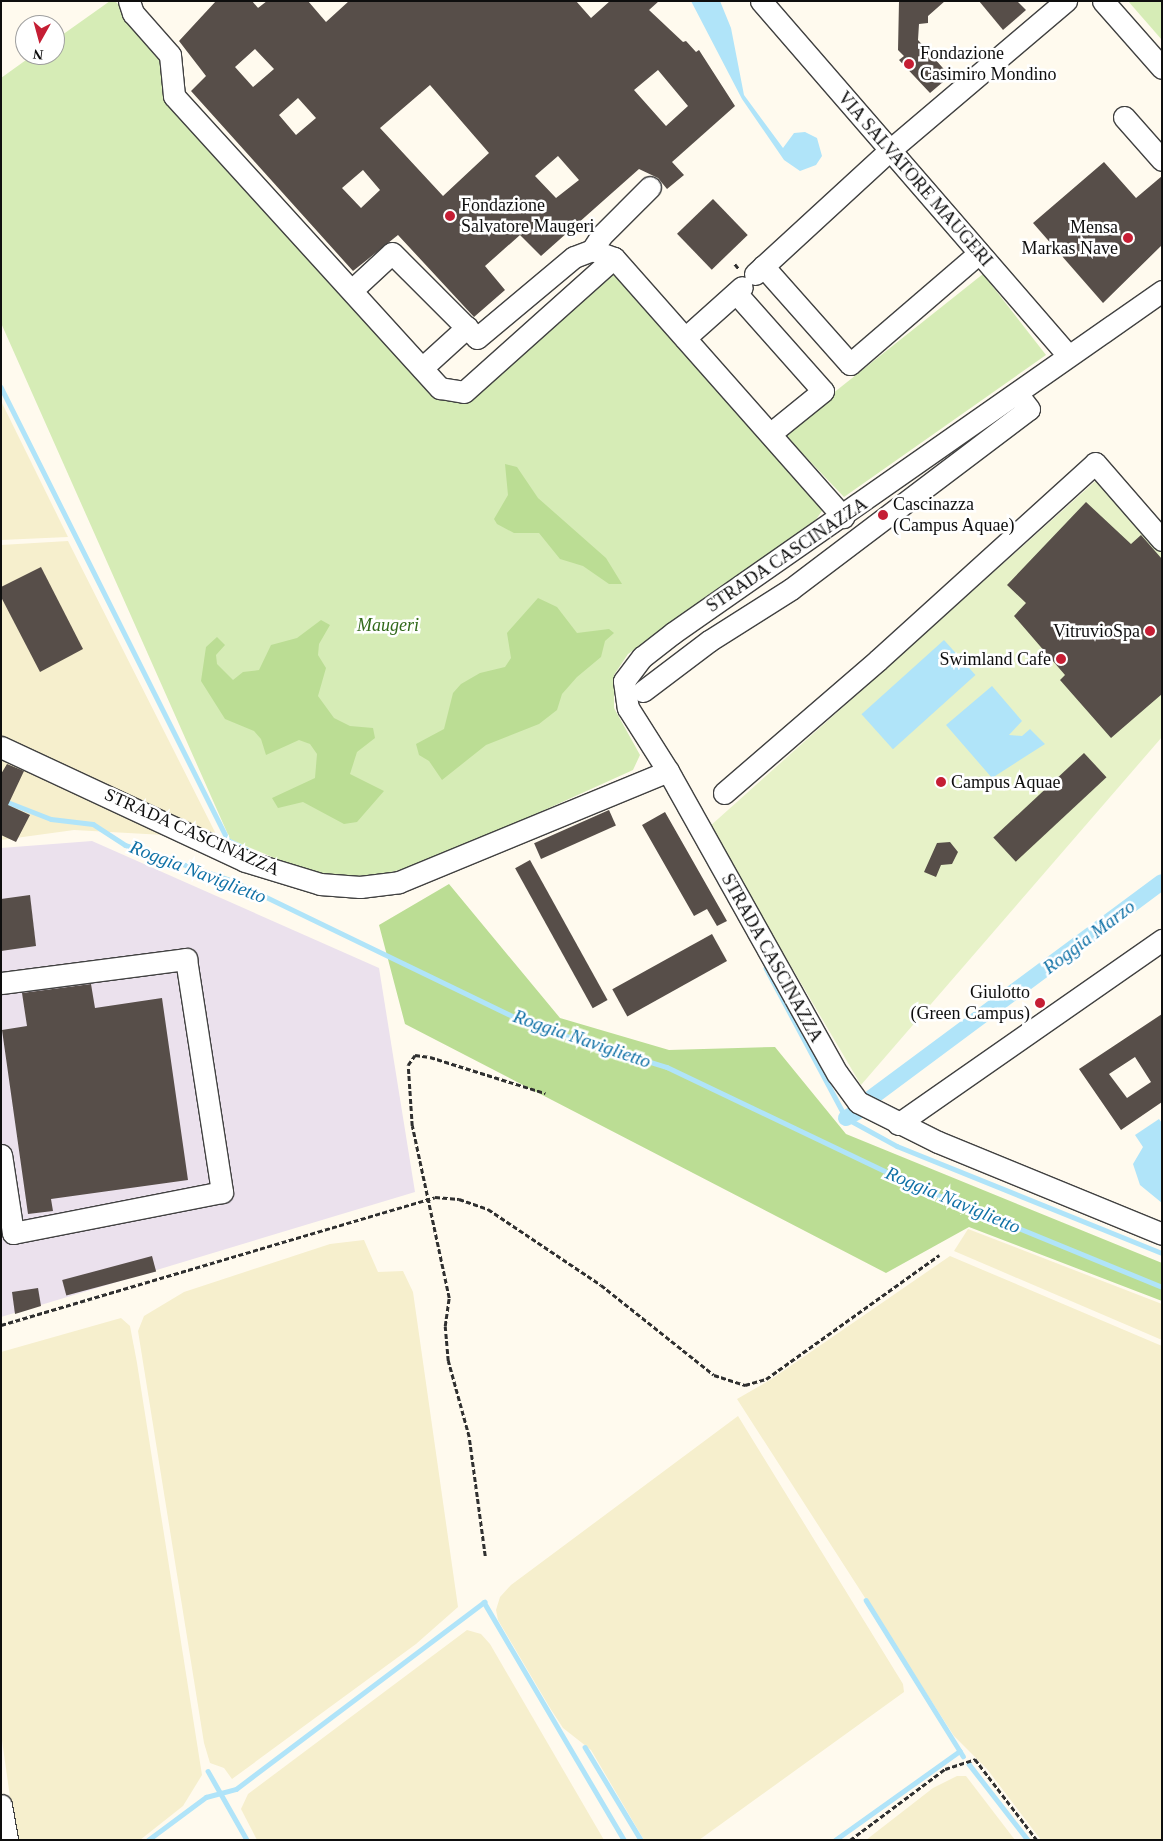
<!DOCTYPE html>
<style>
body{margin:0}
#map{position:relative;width:1163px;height:1841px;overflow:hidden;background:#fffaee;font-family:"Times New Roman",serif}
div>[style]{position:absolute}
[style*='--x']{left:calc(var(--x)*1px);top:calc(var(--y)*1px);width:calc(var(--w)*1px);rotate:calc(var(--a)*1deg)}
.industrial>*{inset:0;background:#ebe1ed}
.farmland>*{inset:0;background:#f6efcd}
.green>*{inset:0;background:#d6ecb6}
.forest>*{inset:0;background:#bbdd94}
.pitch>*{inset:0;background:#e7f2c8}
.water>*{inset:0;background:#b0e4f9;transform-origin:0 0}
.stream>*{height:4.5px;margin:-2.25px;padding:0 2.25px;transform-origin:2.25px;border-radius:2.25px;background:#b0e4f9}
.canal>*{height:16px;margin:-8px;padding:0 8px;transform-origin:8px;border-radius:8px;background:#b0e4f9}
.building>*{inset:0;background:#574e49;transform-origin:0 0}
.path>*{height:2.5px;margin-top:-1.25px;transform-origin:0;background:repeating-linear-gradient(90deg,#303030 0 5px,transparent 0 7.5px)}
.roads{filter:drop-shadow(1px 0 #414141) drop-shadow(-1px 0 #414141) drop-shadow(0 1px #414141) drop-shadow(0 -1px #414141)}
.minor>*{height:21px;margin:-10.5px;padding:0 10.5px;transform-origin:10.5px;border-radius:10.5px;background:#fff}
.dots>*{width:14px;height:14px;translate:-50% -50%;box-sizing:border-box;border:2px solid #fff;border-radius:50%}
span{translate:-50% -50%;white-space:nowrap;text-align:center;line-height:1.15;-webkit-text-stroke:5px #fff;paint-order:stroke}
.poi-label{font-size:18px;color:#0e0e0e}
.left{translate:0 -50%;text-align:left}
.right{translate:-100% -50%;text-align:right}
.street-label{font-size:18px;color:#0e0e0e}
.park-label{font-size:18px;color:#31691a;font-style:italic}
.water-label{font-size:19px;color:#1071a6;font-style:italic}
.frame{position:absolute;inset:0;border:2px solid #0e0e0e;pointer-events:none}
.north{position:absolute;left:15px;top:15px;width:50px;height:50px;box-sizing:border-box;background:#fff;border:1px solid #9f9f9f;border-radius:50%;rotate:187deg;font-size:14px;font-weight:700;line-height:20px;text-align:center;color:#0e0e0e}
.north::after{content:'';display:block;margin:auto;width:18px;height:22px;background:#c51e34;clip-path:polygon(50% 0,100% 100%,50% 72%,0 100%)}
</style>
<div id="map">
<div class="industrial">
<div style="clip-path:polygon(92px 841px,379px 968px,415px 1192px,1px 1317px,1px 848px)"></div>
</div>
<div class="farmland">
<div style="clip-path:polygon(1px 401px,68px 537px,1px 540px)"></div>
<div style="clip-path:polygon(68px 541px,218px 838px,74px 830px,1px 840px,1px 545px)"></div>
<div style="clip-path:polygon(968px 1229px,1162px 1304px,1162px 1340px,954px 1251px)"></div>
<div style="clip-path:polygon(364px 1240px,378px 1272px,403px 1271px,413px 1292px,458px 1607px,416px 1644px,232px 1779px,224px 1768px,210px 1763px,204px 1743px,138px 1331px,144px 1316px,184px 1292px,330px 1244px)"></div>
<div style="clip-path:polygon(950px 1256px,1162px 1346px,1162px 1840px,1041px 1840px,987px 1769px,954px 1736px,737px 1399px,770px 1380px)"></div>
<div style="clip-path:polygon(121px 1318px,130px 1326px,137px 1363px,202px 1775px,183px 1806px,140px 1840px,16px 1840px,1px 1733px,1px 1352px)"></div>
<div style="clip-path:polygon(738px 1416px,903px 1684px,904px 1692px,699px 1840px,644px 1840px,591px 1750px,563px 1728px,550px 1708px,498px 1620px,496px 1610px,500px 1597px,511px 1585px)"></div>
<div style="clip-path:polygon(467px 1630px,481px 1634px,490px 1644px,604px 1840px,257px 1840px,241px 1809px,248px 1794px)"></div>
<div style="clip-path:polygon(957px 1776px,966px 1776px,1015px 1840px,866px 1840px,933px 1788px)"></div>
</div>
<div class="green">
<div style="clip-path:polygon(110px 1px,115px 1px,169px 56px,172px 97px,441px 399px,613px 270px,824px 508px,815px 521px,628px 654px,614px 675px,614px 708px,640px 755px,633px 770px,436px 859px,385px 874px,344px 877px,302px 870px,230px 839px,1px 323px,1px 78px,33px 55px,55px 55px,55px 40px)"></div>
<div style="clip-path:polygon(1128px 1px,1162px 1px,1162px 40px)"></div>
<div style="clip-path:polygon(983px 274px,1046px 355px,844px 497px,783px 433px)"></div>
</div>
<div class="forest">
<div style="clip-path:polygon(505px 464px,517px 467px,538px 498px,606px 558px,622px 584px,609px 584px,583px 566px,560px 559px,539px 533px,514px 533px,497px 524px,494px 519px,508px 495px)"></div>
<div style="clip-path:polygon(538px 598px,557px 607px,577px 633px,609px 629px,614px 633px,605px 641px,601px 657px,577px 677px,562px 694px,557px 710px,539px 724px,486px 745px,442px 780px,429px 761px,419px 755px,416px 744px,444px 729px,453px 693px,461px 684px,480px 673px,505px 667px,511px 658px,507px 633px)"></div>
<div style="clip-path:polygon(321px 620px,330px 625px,319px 644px,318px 655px,326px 668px,318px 696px,334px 718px,350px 726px,373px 728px,375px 738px,357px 752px,350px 774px,384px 791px,357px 822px,344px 824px,303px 802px,278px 808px,272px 798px,315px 778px,317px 754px,310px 744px,299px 740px,266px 755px,261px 739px,254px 731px,225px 719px,201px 681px,206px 647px,217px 637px,225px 645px,216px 655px,217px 664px,233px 680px,243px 672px,259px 670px,271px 645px,297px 638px)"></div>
<div style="clip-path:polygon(449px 884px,560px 1018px,669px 1050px,775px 1047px,846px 1134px,1162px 1263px,1162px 1301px,969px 1227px,886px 1273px,405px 1024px,379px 925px)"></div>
</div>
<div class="pitch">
<div style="clip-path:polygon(1110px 468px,1162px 526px,1162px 737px,861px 1085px,709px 827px)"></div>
</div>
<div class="water">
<div style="clip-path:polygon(691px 1px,720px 1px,731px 28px,744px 95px,783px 148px,794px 133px,805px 132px,817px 138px,822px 156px,816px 165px,800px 171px,784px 160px,742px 99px)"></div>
<div style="left:944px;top:640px;width:47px;height:111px;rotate:48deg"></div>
<div style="clip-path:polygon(992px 686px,1022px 721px,1009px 735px,1022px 736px,1030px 729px,1045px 744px,992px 778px,946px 725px)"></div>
<div style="clip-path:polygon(1159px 1119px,1162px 1123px,1162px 1203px,1140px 1185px,1133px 1164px,1143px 1147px,1135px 1135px)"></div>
</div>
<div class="stream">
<div style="--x:1;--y:387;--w:507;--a:63.38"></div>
<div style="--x:228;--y:840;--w:31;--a:27"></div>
<div style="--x:5;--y:801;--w:49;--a:21.4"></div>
<div style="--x:51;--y:819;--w:42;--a:6.8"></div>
<div style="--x:93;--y:824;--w:38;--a:33"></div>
<div style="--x:125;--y:845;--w:112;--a:18.3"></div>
<div style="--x:231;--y:880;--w:333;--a:25.8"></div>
<div style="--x:531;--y:1025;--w:142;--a:17.2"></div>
<div style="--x:667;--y:1067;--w:281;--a:25.5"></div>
<div style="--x:921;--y:1188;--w:261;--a:22.3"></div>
<div style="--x:766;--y:968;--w:170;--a:61.9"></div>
<div style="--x:846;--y:1118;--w:58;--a:28.8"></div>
<div style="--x:897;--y:1146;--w:286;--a:22"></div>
<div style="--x:866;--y:1600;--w:184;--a:58.1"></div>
<div style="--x:585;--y:1747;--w:109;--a:58.9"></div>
<div style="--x:969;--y:1764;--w:96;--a:52.2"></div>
<div style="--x:208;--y:1771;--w:79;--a:60.5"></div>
<div style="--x:148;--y:1840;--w:72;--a:-36.6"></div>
<div style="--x:206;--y:1797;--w:31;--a:-15"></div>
<div style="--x:236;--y:1789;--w:311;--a:-37"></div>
<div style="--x:484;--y:1602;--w:276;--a:59.5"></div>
<div style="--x:835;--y:1840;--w:153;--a:-35.5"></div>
</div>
<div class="canal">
<div style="--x:871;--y:1098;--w:362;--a:-36.6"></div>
<div style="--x:846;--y:1118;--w:13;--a:-29"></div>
</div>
<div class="building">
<div style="clip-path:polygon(evenodd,216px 1px,252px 1px,258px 8px,267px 1px,308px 1px,326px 22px,349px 1px,576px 1px,591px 18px,610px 1px,659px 1px,649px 10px,683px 42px,686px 41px,696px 52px,699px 50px,735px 106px,672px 162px,684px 175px,667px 189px,658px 178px,639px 169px,541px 256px,520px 235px,485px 266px,505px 290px,474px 317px,398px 235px,353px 271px,191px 91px,206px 76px,179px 41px,216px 1px,255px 49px,274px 69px,253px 87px,235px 67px,255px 49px,216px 1px,658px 70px,688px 106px,666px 126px,634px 90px,658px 70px,216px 1px,430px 85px,489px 153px,443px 196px,380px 128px,430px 85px,216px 1px,298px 98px,316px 118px,296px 135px,279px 115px,298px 98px,216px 1px,558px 156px,579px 180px,556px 198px,535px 176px,558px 156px,216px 1px,363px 170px,380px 190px,361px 208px,342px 188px,363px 170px)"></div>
<div style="clip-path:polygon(899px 1px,945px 1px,928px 16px,928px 23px,919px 24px,918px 40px,950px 76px,930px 93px,899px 60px,904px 56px,898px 50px)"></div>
<div style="clip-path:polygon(979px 1px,1017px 1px,1026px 10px,1003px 30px)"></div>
<div style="clip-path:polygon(1104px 162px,1136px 198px,1162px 176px,1162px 245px,1103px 303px,1033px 223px)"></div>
<div style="left:713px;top:199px;width:50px;height:50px;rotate:46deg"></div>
<div style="clip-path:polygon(1086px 502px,1131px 544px,1141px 535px,1162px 559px,1162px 694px,1111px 738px,1060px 680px,1065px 675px,1014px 616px,1026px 603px,1007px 585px)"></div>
<div style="clip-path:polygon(41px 567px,83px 649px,40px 672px,1px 597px,1px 587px)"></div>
<div style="left:1084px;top:753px;width:33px;height:124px;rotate:47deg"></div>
<div style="clip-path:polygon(7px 764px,24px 771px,8px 805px,30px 815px,16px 842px,1px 835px,1px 774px)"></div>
<div style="left:609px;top:810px;width:17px;height:82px;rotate:66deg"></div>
<div style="clip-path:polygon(665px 812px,727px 921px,717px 926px,707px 909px,694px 916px,642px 825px)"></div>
<div style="clip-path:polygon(950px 842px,958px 852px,952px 864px,941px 865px,936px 877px,924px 872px,937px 843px)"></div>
<div style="left:530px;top:860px;width:160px;height:17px;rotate:61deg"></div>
<div style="clip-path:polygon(30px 895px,36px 946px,1px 951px,1px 899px)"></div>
<div style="left:712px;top:934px;width:31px;height:114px;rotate:61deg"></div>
<div style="clip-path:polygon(91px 984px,95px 1008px,162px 998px,188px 1180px,51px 1199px,53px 1211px,28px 1214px,2px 1030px,27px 1026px,22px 993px)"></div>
<div style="clip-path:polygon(evenodd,1162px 1014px,1162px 1102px,1121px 1130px,1079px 1069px,1162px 1014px,1135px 1057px,1151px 1082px,1127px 1098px,1109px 1074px,1135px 1057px)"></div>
<div style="left:152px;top:1256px;width:16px;height:93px;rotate:75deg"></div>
<div style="clip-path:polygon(38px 1288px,41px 1306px,15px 1314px,12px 1292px)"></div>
</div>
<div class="path">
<div style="--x:735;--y:264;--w:6;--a:51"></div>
<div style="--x:1;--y:1325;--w:452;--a:-16.4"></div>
<div style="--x:435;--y:1197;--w:24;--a:5"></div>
<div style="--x:459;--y:1199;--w:31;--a:19"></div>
<div style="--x:488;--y:1209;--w:136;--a:33.9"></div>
<div style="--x:601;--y:1285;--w:144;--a:38.5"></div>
<div style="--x:714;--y:1375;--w:33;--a:18"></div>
<div style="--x:745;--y:1385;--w:22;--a:-16"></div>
<div style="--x:766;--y:1379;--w:213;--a:-35.6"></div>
<div style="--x:485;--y:1556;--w:120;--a:-97.7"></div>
<div style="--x:469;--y:1437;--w:79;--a:-105.4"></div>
<div style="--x:448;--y:1361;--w:35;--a:-95"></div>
<div style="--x:445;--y:1326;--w:28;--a:-82"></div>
<div style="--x:449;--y:1298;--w:176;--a:-102.1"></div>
<div style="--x:412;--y:1126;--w:61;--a:-93.8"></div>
<div style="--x:408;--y:1065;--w:12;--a:-55"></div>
<div style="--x:415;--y:1055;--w:15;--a:8"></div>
<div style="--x:430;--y:1057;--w:121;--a:17.4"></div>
<div style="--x:850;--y:1840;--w:119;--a:-36.8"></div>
<div style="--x:945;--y:1769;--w:32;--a:-18"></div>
<div style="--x:975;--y:1759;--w:102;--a:52.6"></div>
</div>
<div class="roads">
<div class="minor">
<div style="--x:129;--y:1;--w:13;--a:72"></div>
<div style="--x:133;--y:13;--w:56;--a:48.6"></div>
<div style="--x:170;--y:55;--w:41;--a:84.4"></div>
<div style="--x:174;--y:96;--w:395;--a:47.7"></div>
<div style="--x:440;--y:388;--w:24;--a:9"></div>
<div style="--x:464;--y:392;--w:201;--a:-41.8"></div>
<div style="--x:761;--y:1;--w:469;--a:49.1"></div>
<div style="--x:1103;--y:1;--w:89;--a:48.6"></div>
<div style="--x:1124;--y:117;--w:57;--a:48.5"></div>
<div style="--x:592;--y:250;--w:17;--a:-57"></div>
<div style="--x:601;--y:236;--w:69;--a:-45"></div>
<div style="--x:763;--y:266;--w:131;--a:48.4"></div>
<div style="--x:850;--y:364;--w:170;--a:-40.7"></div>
<div style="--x:755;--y:274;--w:183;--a:-42.6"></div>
<div style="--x:890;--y:150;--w:231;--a:-40.3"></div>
<div style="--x:352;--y:290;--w:54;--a:-42.8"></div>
<div style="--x:392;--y:253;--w:120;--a:45"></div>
<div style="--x:477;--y:338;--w:126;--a:-39.9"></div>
<div style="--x:574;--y:257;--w:19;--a:-21"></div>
<div style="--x:592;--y:250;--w:23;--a:20"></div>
<div style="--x:614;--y:258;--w:346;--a:48.5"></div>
<div style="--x:1162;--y:291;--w:597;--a:145.03"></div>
<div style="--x:673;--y:633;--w:39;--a:142"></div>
<div style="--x:642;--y:657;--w:30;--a:127"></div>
<div style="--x:624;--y:681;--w:27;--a:82"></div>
<div style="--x:628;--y:708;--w:75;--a:57.6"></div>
<div style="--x:668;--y:771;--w:346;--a:60.8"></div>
<div style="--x:837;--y:1073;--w:36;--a:54"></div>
<div style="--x:858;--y:1102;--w:89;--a:26.6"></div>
<div style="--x:938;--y:1142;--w:242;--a:22.3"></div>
<div style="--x:736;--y:293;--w:131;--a:48.4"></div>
<div style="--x:823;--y:391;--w:67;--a:141.1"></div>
<div style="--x:685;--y:338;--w:76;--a:-41.8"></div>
<div style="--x:422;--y:368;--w:61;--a:-42.3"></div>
<div style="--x:643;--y:691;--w:83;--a:-37.1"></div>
<div style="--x:709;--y:641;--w:97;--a:-32.4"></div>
<div style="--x:791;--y:589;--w:298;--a:-37.1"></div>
<div style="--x:1029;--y:409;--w:18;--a:-128"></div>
<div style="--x:1;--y:747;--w:269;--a:25"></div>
<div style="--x:245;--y:861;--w:78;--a:17"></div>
<div style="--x:320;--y:884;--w:40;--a:4.3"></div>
<div style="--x:360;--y:887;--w:39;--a:-7"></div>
<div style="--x:399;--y:882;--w:291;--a:-22.4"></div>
<div style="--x:724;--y:793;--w:203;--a:-40.8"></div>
<div style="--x:878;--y:660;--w:293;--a:-42.2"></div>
<div style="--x:1095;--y:463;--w:102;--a:49"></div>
<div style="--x:1;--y:983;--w:187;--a:-7.4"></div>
<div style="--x:186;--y:959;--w:236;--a:81.2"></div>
<div style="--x:222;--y:1192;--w:213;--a:168.9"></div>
<div style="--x:13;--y:1233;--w:79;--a:-98.7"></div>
<div style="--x:898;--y:1124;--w:322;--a:-34.9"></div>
<div style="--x:1;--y:1805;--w:36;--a:80"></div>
</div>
</div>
<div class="dots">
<div style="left:909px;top:64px;background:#c51e34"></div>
<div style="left:450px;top:216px;background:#c51e34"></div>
<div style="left:1128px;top:238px;background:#c51e34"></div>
<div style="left:883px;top:515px;background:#c51e34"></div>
<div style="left:1150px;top:631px;background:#c51e34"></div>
<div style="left:1061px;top:659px;background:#c51e34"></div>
<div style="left:941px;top:782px;background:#c51e34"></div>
<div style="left:1040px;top:1003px;background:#c51e34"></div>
</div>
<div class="poi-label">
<span class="left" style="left:920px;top:64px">Fondazione<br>Casimiro Mondino</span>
<span class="left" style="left:461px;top:216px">Fondazione<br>Salvatore Maugeri</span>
<span class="right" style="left:1118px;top:238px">Mensa<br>Markas Nave</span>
<span class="left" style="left:893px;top:515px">Cascinazza<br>(Campus Aquae)</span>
<span class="right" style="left:1140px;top:631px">VitruvioSpa</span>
<span class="right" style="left:1051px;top:659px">Swimland Cafe</span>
<span class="left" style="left:951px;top:782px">Campus Aquae</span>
<span class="right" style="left:1030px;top:1003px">Giulotto<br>(Green Campus)</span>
</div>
<div class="street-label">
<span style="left:915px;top:179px;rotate:49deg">VIA SALVATORE MAUGERI</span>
<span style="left:787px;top:555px;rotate:-34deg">STRADA CASCINAZZA</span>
<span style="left:192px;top:832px;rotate:24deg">STRADA CASCINAZZA</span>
<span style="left:772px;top:958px;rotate:61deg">STRADA CASCINAZZA</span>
</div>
<div class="park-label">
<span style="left:388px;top:625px">Maugeri</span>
</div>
<div class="water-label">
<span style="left:198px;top:872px;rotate:21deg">Roggia Naviglietto</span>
<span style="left:1089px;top:937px;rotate:-37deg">Roggia Marzo</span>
<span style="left:582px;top:1039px;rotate:19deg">Roggia Naviglietto</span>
<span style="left:953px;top:1200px;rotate:23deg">Roggia Naviglietto</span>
</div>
<div class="frame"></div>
<div class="north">N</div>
</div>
